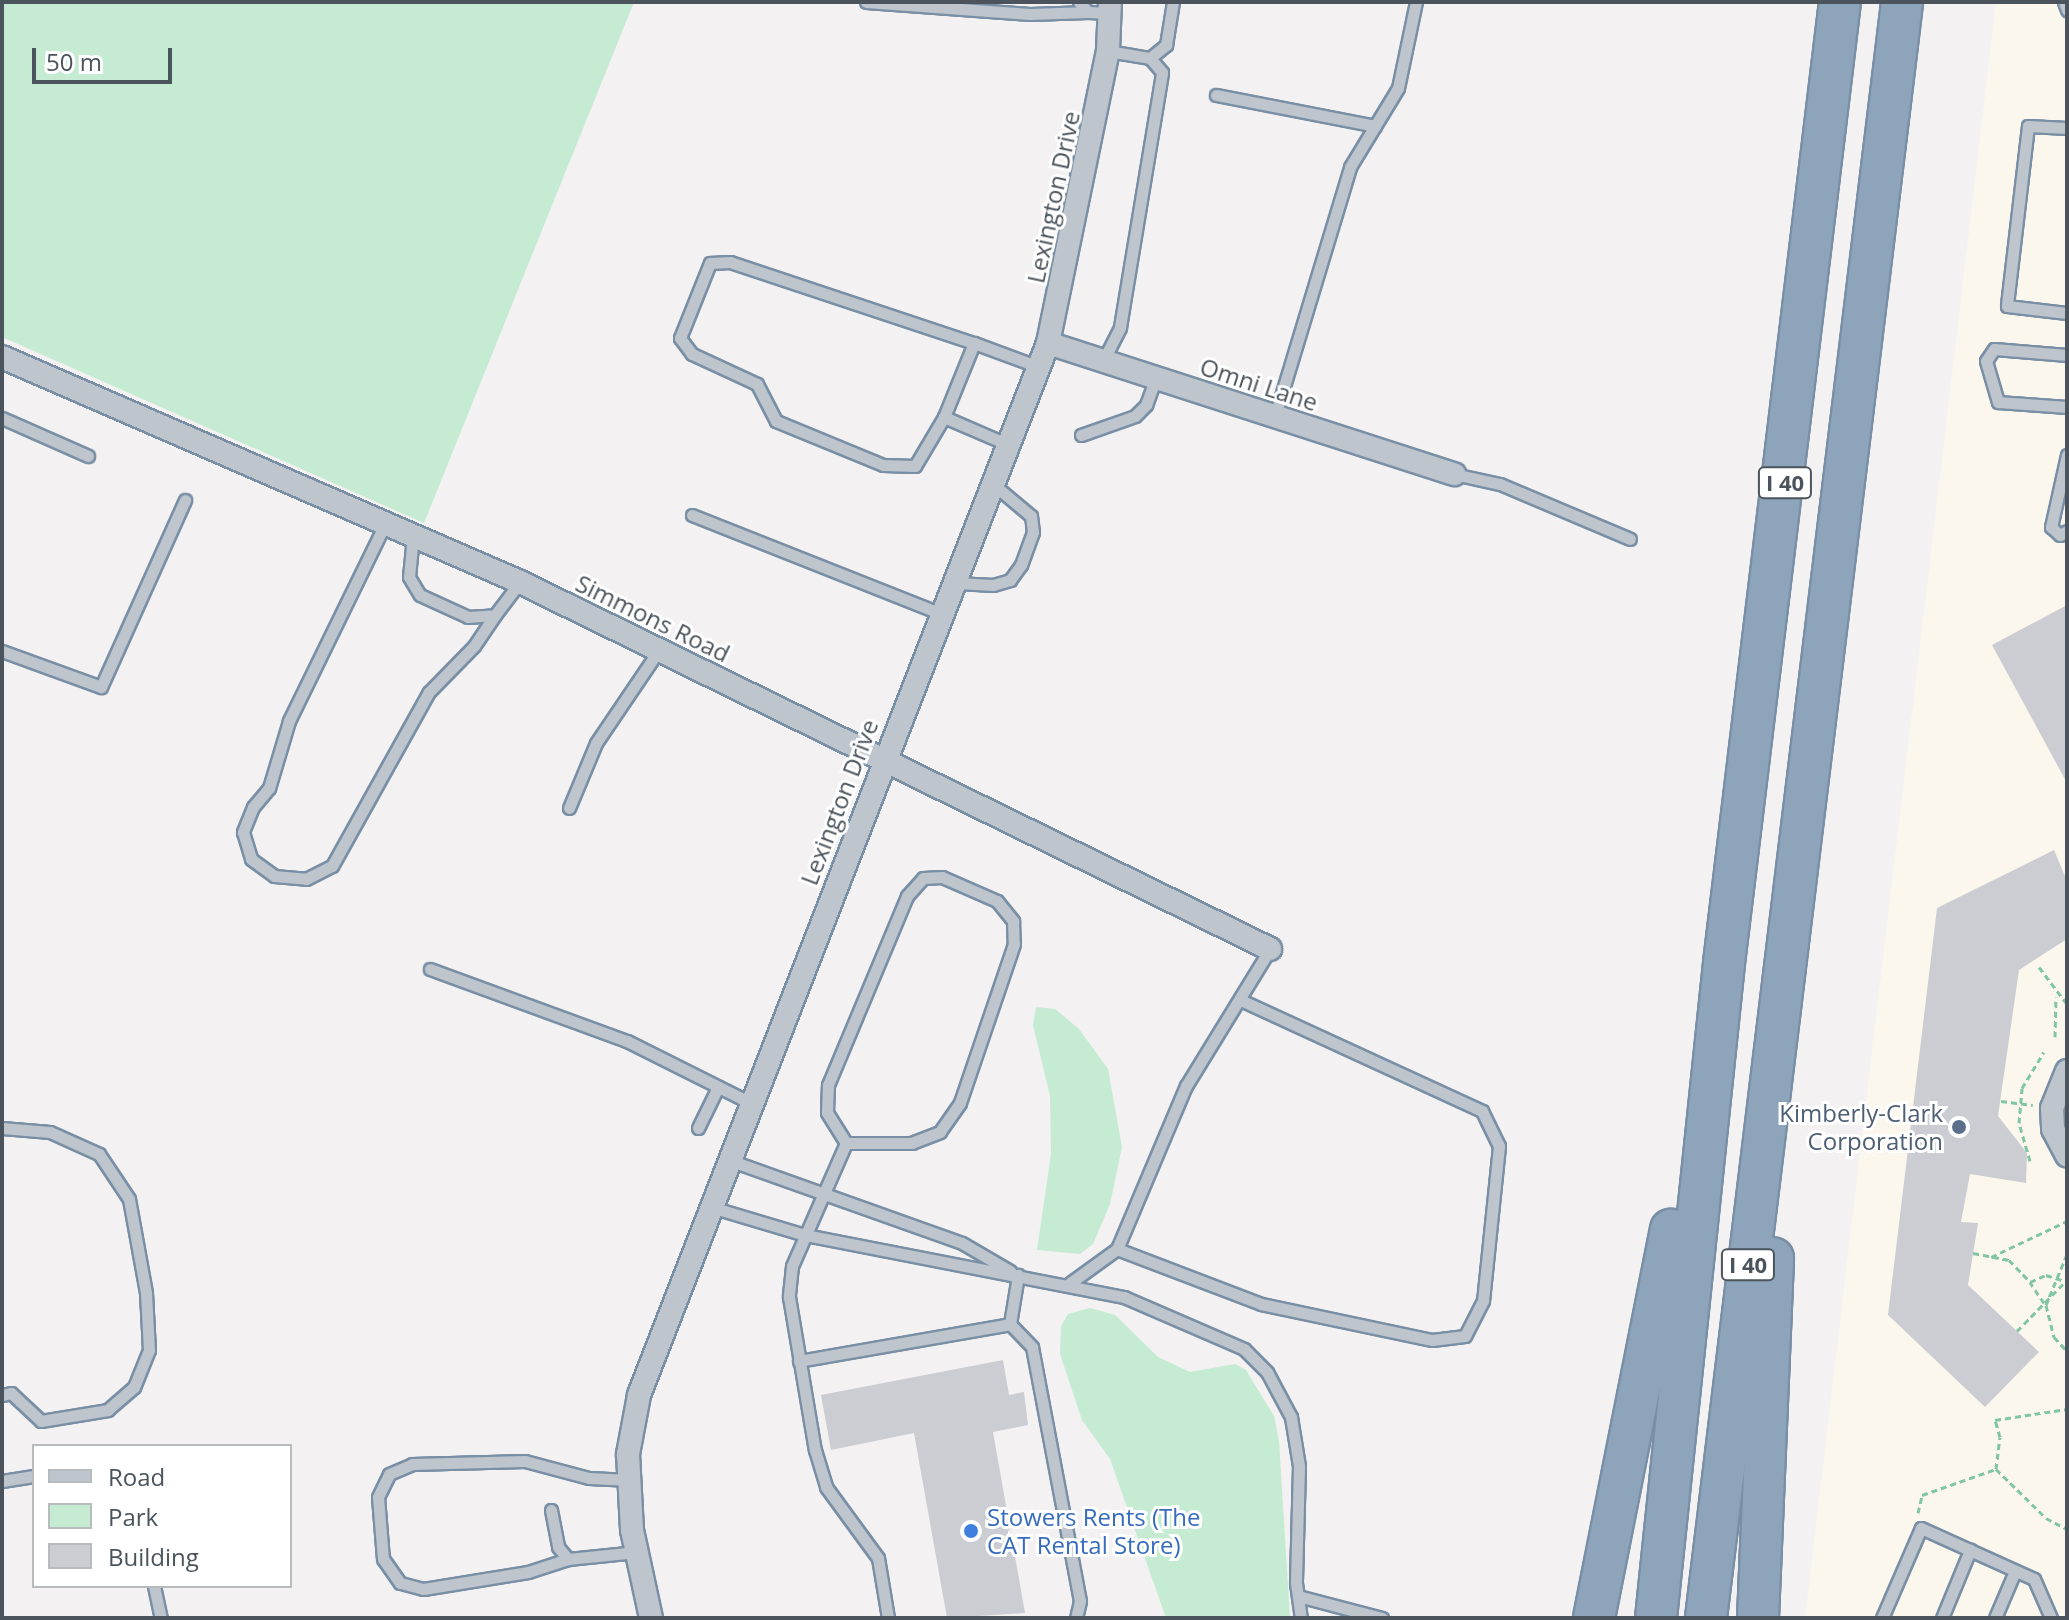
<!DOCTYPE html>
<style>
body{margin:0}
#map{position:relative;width:2069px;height:1620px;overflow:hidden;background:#f3f1f1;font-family:"Open Sans",sans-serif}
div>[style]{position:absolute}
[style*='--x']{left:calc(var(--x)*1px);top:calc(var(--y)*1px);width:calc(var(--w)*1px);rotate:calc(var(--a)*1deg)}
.commercial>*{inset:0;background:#fbf7ed}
.green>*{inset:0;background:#c5ebd3}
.building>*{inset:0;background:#cbcdd3}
.path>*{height:3px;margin-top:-1.5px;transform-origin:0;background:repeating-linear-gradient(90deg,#80c6a3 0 6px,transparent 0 10px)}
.roads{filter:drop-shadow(2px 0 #798fa6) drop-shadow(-2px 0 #798fa6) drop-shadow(0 2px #798fa6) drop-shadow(0 -2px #798fa6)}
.lane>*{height:11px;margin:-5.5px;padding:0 5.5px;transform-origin:5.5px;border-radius:5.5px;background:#bec5cc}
.street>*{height:22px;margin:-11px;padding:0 11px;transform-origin:11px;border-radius:11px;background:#bec5cc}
.highway>*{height:40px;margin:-20px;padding:0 20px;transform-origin:20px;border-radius:20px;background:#8ea4ba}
.dots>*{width:22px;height:22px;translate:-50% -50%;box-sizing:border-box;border:4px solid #fff;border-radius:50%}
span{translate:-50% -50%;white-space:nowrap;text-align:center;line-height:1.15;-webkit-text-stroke:6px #fff;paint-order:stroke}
.shield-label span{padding:2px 6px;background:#fff;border:2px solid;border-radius:6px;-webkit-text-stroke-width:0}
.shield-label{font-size:22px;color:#4b545d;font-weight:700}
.street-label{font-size:24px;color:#4b545d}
.service-label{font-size:24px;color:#4e5e75}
.right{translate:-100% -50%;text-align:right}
.shop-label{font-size:24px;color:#366cbe}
.left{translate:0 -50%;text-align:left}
.frame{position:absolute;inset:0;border:4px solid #4b545d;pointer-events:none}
.legend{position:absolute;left:32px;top:1444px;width:260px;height:144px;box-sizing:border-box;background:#fff;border:2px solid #b7bbbe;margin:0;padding:10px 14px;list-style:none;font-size:24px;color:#4b545d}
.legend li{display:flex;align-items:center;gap:16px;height:40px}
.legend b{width:40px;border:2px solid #b7bbbe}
.scale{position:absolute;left:32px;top:48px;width:140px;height:36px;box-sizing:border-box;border:4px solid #4b545d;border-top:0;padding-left:10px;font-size:24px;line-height:28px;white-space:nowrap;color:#4b545d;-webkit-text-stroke:6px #fff;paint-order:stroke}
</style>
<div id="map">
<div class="commercial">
<div style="clip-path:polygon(1996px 2px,2067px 2px,2067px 1618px,1805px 1618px)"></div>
</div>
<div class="green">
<div style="clip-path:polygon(2px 2px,634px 2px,424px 523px,2px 337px)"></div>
<div style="clip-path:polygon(1036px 1007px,1055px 1009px,1079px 1029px,1108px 1069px,1122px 1147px,1110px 1204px,1093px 1244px,1080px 1254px,1037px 1250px,1051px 1154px,1050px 1096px,1033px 1025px)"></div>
<div style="clip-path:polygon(1090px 1308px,1115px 1315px,1158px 1357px,1190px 1372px,1235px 1364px,1246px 1370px,1274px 1416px,1279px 1441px,1290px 1618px,1166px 1618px,1110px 1459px,1082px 1420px,1060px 1354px,1061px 1326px,1068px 1314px)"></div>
</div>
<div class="building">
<div style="clip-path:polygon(2067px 605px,2067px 783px,1992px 645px)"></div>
<div style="clip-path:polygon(2054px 850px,2067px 881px,2067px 939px,2019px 970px,1998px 1116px,2027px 1153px,2026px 1183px,1970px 1174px,1961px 1222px,1978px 1223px,1968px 1285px,2039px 1352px,1985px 1407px,1888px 1315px,1937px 908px)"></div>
<div style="clip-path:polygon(1003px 1360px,1009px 1395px,1024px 1392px,1028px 1425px,993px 1432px,1025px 1613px,947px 1618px,914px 1433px,831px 1450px,821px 1395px)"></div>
</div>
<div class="path">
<div style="--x:2039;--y:967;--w:46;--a:52.9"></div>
<div style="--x:2055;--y:1037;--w:40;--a:-88.6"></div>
<div style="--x:2001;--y:1101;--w:32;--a:7"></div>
<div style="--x:2030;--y:1161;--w:40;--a:-106"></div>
<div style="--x:2019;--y:1123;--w:35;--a:-85"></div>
<div style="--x:2022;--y:1088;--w:42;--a:-58.6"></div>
<div style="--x:1973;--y:1253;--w:37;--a:11"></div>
<div style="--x:2009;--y:1260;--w:30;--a:46"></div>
<div style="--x:2067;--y:1254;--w:55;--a:112.4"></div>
<div style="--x:2046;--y:1305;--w:33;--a:76"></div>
<div style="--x:2054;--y:1337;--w:19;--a:47"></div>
<div style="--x:1991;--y:1257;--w:84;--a:-25.3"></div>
<div style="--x:2044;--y:1303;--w:25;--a:-124"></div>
<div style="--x:2030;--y:1282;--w:17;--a:-24"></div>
<div style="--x:2046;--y:1275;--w:20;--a:18"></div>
<div style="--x:2017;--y:1331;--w:71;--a:-45.6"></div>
<div style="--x:1996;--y:1469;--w:70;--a:44.4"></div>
<div style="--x:2046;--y:1518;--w:24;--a:28"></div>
<div style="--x:1918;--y:1513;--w:18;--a:-77"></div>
<div style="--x:1922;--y:1495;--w:78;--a:-19.4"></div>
<div style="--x:1996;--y:1469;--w:32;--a:-83"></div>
<div style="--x:2000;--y:1437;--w:18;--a:-106"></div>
<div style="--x:1995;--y:1420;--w:73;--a:-8.7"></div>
</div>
<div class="roads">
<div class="lane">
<div style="--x:866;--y:2;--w:164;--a:4.2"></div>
<div style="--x:1030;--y:14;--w:58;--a:-2"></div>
<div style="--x:1079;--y:2;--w:13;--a:48"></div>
<div style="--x:1088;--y:12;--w:21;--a:3"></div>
<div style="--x:2064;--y:2;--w:9;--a:69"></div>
<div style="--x:1108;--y:51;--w:43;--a:9.5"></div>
<div style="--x:1150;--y:58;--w:21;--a:-39"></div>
<div style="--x:1166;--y:45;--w:44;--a:-80.8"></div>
<div style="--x:1216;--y:95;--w:162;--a:11"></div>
<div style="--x:2067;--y:128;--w:39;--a:-177"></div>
<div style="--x:2028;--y:126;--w:181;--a:96.7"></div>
<div style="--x:2007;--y:306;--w:60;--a:6.7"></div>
<div style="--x:2067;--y:355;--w:73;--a:-175.3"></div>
<div style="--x:1994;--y:349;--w:14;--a:124"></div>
<div style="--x:1986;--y:361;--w:43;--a:73.7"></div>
<div style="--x:1998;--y:402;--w:69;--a:4.1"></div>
<div style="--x:1103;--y:361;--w:38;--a:-63"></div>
<div style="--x:1120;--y:327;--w:258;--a:-80.6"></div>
<div style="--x:1162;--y:72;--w:18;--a:-131"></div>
<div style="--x:1275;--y:416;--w:260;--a:-73.2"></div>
<div style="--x:1350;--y:167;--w:92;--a:-58.7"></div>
<div style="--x:1398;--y:88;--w:88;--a:-78.2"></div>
<div style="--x:944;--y:417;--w:57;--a:120.6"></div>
<div style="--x:915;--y:466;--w:32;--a:-178"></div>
<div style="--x:883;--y:465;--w:116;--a:-157.6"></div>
<div style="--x:776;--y:421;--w:42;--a:-117.2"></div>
<div style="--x:757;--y:384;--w:72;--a:-155.2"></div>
<div style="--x:692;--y:354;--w:20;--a:-127"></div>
<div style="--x:680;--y:338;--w:81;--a:-68.2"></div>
<div style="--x:710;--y:263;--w:20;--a:-3"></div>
<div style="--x:730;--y:262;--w:257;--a:18.4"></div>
<div style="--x:2;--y:418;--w:94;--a:23.8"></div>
<div style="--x:1081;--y:435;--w:57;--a:-19.4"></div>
<div style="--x:1135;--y:416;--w:16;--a:-45"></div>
<div style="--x:1146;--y:405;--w:29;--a:-70"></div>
<div style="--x:1009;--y:445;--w:71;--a:-156.7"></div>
<div style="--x:944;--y:417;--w:80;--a:-67.9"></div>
<div style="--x:974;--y:343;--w:69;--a:20.3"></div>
<div style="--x:2067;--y:455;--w:74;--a:102.5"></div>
<div style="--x:2051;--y:527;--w:12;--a:42"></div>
<div style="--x:2060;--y:535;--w:8;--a:-30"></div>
<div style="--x:1454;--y:474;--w:47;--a:12.3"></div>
<div style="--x:1500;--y:484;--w:141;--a:22.9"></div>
<div style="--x:692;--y:515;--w:271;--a:21.6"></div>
<div style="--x:385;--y:524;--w:219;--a:116"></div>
<div style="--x:289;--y:721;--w:70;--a:106.6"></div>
<div style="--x:269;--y:788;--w:25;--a:130"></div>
<div style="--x:253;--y:807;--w:27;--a:112"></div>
<div style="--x:243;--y:832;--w:28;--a:73"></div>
<div style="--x:251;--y:859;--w:29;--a:36"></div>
<div style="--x:274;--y:876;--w:32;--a:5"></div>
<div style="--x:306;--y:879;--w:29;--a:-27"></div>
<div style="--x:332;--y:866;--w:199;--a:-60.9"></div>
<div style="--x:429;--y:692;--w:64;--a:-45.6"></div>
<div style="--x:474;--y:646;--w:37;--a:-56"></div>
<div style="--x:413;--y:536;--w:41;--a:95.6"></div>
<div style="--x:409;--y:577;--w:21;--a:59"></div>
<div style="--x:420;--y:595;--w:53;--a:24.6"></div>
<div style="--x:468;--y:617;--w:27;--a:-4"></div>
<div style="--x:495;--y:615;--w:41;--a:-52.9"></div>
<div style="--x:957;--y:583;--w:36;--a:3"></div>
<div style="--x:993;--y:585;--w:18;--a:-16"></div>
<div style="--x:1010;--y:580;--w:19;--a:-54"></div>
<div style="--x:1021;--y:565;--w:35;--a:-70"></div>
<div style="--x:1033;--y:532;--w:16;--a:-97"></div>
<div style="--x:1031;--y:516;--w:48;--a:-140"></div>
<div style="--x:2;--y:651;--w:105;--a:20"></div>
<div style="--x:101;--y:687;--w:205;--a:-65.8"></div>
<div style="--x:569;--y:808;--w:70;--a:-67.4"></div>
<div style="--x:596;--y:743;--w:112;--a:-55.9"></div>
<div style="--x:430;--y:969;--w:210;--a:20.1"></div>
<div style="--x:627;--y:1041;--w:139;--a:26.6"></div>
<div style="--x:2;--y:1128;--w:48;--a:4.8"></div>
<div style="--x:50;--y:1132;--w:54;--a:24.2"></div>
<div style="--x:99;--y:1154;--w:54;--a:56.3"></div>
<div style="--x:129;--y:1199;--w:96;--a:79.7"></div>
<div style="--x:146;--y:1293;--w:57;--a:87"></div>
<div style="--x:149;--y:1350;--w:40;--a:112"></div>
<div style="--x:134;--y:1387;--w:35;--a:139"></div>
<div style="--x:108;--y:1410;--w:68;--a:170.7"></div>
<div style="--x:41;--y:1421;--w:41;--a:-137"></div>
<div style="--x:11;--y:1393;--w:9;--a:167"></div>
<div style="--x:698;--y:1128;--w:46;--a:-64"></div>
<div style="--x:846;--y:1143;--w:36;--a:-122"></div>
<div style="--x:827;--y:1112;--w:27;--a:-88"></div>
<div style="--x:828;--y:1085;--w:205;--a:-67.3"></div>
<div style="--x:907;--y:896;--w:24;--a:-48"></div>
<div style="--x:923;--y:878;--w:19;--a:-3"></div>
<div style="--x:942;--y:877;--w:60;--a:23.6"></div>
<div style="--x:997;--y:901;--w:26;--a:51"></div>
<div style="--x:1013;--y:921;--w:23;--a:88"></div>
<div style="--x:1014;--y:944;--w:168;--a:108.8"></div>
<div style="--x:960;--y:1103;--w:35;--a:125"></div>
<div style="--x:940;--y:1132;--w:30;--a:159"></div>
<div style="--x:912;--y:1143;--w:66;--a:180"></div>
<div style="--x:846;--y:1143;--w:134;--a:113.7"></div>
<div style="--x:792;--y:1266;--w:31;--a:96"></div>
<div style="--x:789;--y:1297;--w:155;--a:80.4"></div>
<div style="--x:815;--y:1450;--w:39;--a:73"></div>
<div style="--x:826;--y:1487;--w:88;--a:53.8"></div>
<div style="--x:878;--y:1558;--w:61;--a:80.5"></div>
<div style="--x:729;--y:1160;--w:247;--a:19.6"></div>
<div style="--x:962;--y:1243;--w:56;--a:30.3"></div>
<div style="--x:711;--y:1207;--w:98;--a:16.6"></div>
<div style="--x:805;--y:1235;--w:325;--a:11"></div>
<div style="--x:1124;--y:1297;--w:131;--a:23.4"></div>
<div style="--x:1244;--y:1349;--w:33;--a:45"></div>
<div style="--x:1267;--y:1372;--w:51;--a:61.9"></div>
<div style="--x:1291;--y:1417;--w:50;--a:80.7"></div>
<div style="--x:1299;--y:1466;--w:117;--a:91.5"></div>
<div style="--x:1296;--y:1583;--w:35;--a:82"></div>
<div style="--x:1117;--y:1249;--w:154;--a:20.9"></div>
<div style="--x:1261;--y:1304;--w:175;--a:11.9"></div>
<div style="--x:1432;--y:1340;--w:33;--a:-7"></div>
<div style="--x:1465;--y:1336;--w:39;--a:-63"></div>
<div style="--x:1483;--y:1301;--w:156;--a:-84.1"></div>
<div style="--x:1499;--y:1146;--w:39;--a:-116"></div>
<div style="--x:1482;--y:1111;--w:265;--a:-155.3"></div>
<div style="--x:1070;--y:1283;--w:58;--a:-35.9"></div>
<div style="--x:1117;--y:1249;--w:177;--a:-67.1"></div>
<div style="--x:1186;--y:1086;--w:161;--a:-58.5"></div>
<div style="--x:1010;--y:1324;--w:32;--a:46"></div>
<div style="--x:1032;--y:1347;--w:258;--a:79.3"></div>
<div style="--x:1080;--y:1601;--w:17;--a:103"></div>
<div style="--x:1010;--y:1324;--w:50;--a:-80.7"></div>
<div style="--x:799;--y:1361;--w:214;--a:-9.9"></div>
<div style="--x:2;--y:1481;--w:32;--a:-9"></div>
<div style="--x:551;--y:1510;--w:38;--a:79"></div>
<div style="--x:558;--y:1547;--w:16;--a:50"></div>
<div style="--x:568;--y:1559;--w:69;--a:-5.8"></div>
<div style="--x:568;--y:1559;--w:42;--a:162"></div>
<div style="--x:528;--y:1572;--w:106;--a:170.8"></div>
<div style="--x:423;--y:1589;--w:24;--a:-165"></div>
<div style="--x:400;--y:1583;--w:29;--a:-125"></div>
<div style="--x:383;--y:1559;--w:62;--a:-94.6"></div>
<div style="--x:378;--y:1497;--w:25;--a:-64"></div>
<div style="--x:389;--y:1474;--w:25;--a:-23"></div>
<div style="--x:412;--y:1464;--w:113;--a:-1.5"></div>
<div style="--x:525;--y:1461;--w:66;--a:14.9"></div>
<div style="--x:589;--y:1478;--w:41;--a:2.8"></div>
<div style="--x:154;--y:1586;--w:33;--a:78"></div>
<div style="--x:1298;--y:1596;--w:87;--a:14.7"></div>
<div style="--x:1882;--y:1618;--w:98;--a:-66.6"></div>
<div style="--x:1921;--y:1528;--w:124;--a:24.3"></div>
<div style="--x:2034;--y:1579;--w:43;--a:66.4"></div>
<div style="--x:1942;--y:1618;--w:74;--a:-67.6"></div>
<div style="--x:1995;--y:1618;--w:51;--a:-66.9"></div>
</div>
<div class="street">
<div style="--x:1048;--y:343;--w:427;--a:17.9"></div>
<div style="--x:2;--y:357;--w:565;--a:23.48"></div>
<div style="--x:520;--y:582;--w:835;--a:26.07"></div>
<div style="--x:2067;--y:1071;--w:40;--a:112"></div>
<div style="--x:2052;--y:1108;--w:21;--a:87"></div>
<div style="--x:2053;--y:1129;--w:30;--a:62"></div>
<div style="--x:651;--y:1618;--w:90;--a:-102.2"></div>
<div style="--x:632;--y:1530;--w:76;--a:-93"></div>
<div style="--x:628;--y:1454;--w:60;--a:-79.4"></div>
<div style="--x:639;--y:1395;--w:1129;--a:-68.75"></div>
<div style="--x:1048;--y:343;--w:298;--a:-78.4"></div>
<div style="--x:1108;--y:51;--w:49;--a:-87.7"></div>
</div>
<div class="highway">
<div style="--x:1594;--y:1618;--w:396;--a:-78.8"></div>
<div style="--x:1656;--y:1618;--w:659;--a:-84.07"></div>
<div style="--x:1724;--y:963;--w:968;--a:-83.12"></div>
<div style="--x:1706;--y:1618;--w:1628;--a:-83.08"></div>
<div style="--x:1758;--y:1618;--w:360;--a:-87.6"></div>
</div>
</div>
<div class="dots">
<div style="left:1959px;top:1127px;background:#5c6f8a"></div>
<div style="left:971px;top:1531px;background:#3f7fe0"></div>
</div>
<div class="shield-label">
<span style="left:1785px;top:483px">I 40</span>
<span style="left:1748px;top:1265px">I 40</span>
</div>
<div class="street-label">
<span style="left:1053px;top:197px;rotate:-78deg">Lexington Drive</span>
<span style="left:1259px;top:384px;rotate:18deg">Omni Lane</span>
<span style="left:653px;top:618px;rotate:26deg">Simmons Road</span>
<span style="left:839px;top:802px;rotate:-69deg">Lexington Drive</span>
</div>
<div class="service-label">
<span class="right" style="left:1943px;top:1127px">Kimberly-Clark<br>Corporation</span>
</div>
<div class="shop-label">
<span class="left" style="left:987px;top:1531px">Stowers Rents (The<br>CAT Rental Store)</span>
</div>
<div class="frame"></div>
<ul class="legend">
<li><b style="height:10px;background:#bec5cc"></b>Road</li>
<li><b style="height:22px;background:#c5ebd3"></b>Park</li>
<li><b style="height:22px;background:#cbcdd3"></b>Building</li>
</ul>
<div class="scale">50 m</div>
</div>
